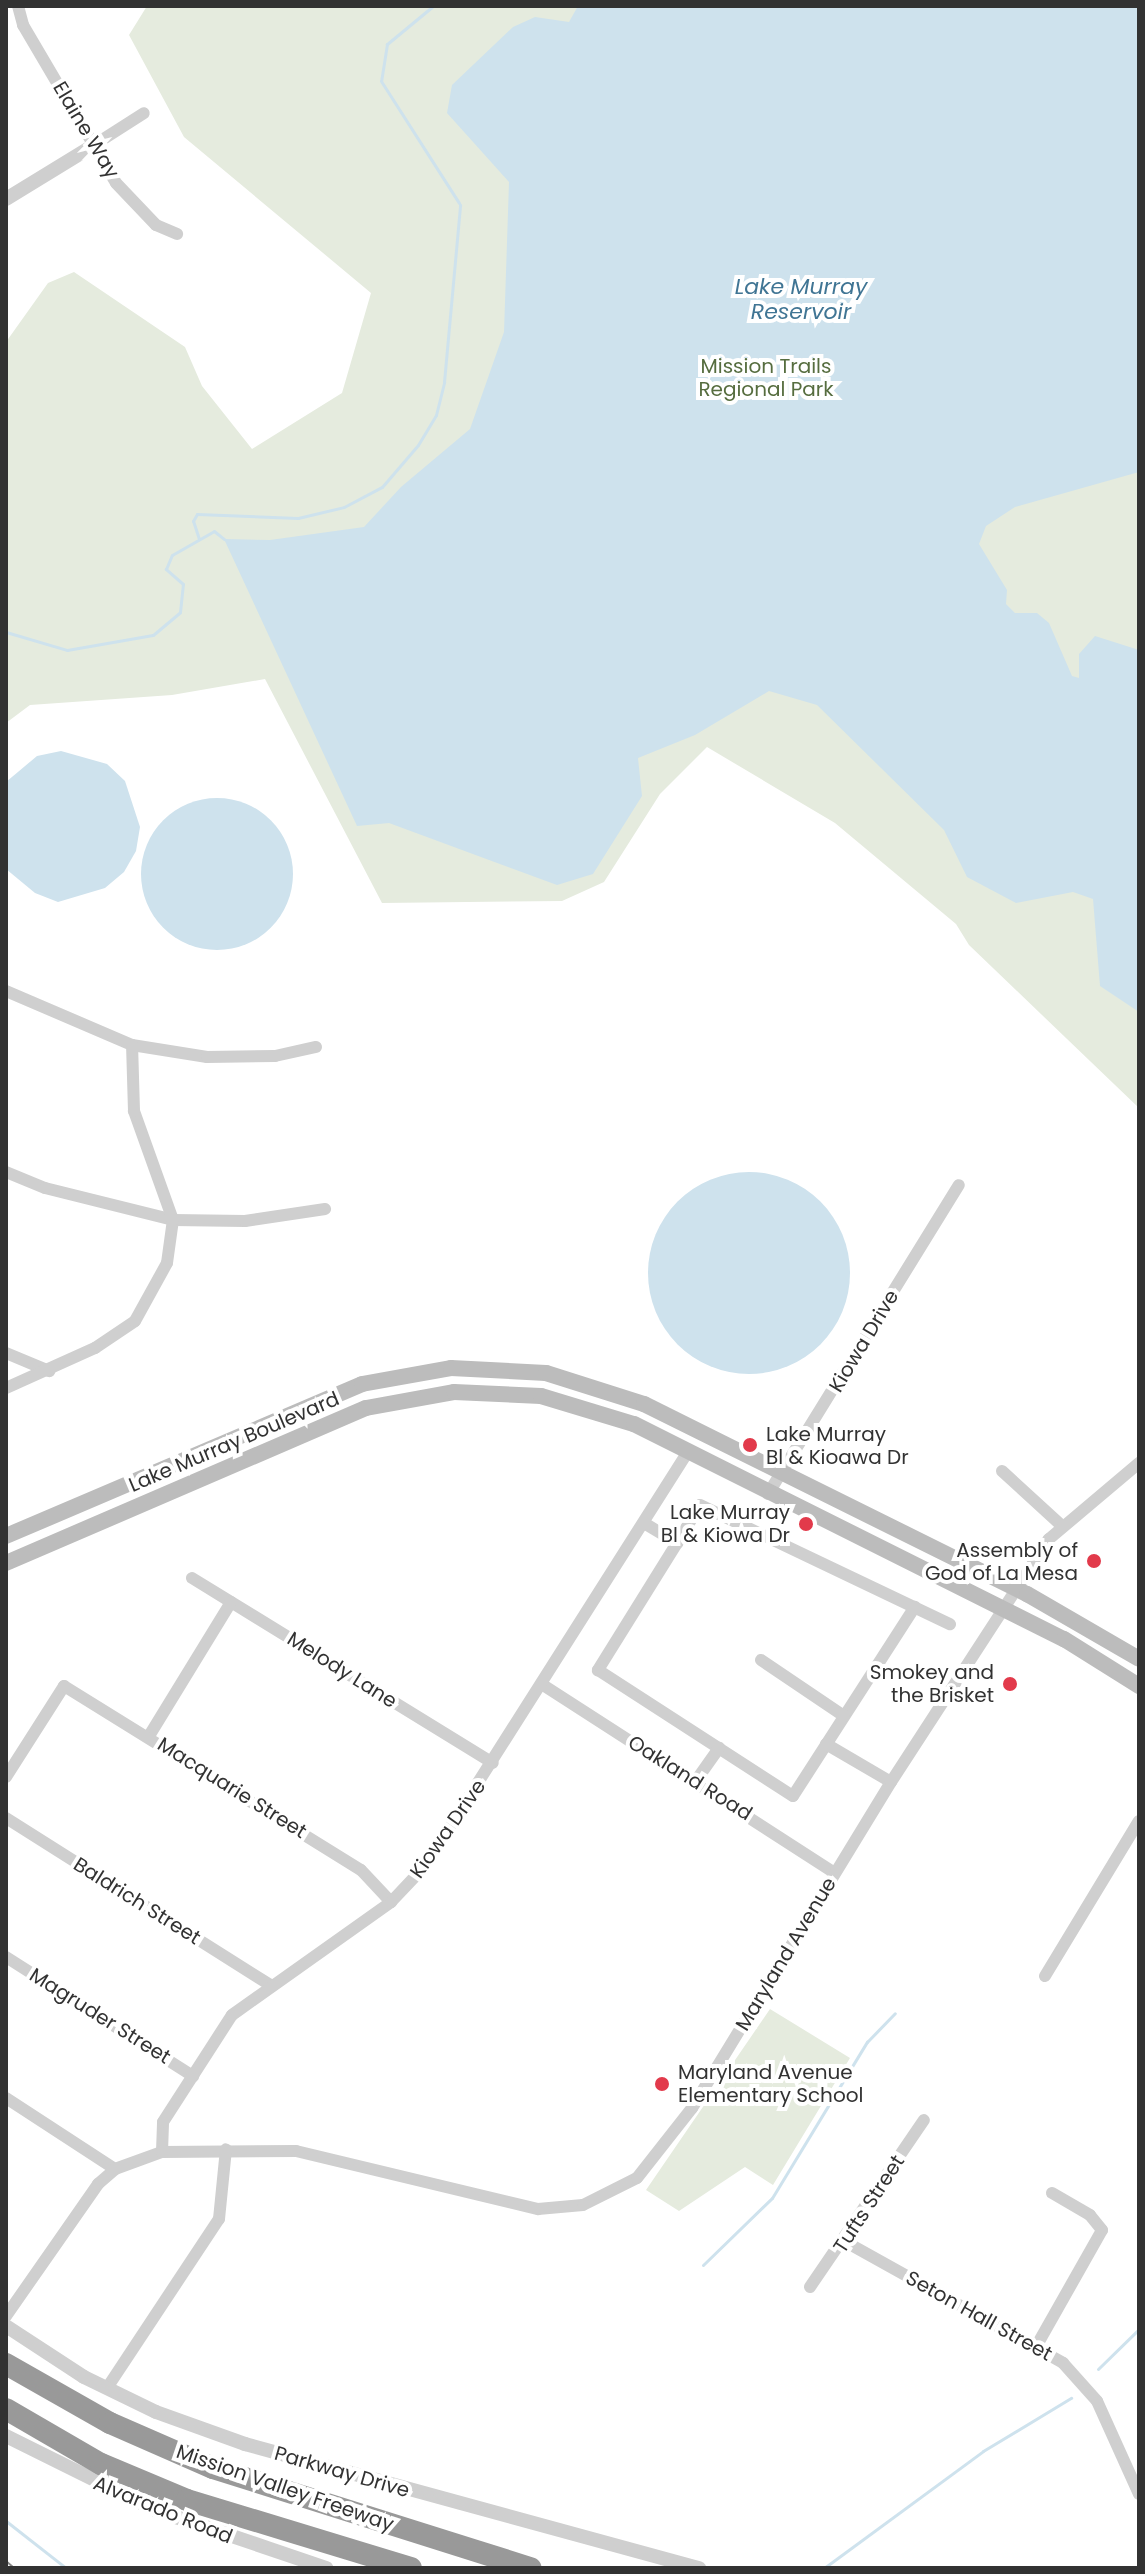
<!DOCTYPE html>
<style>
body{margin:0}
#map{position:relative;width:1145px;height:2574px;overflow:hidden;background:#fff;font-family:Poppins,sans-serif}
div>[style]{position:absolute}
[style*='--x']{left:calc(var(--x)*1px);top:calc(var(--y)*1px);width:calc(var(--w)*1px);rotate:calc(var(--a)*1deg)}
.green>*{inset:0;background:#e5ebde}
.water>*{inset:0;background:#cee2ed}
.round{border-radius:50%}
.stream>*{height:3px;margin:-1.5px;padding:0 1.5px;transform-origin:1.5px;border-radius:1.5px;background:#cee2ed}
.minor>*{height:12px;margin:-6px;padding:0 6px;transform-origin:6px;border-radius:6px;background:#cfcfcf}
.tertiary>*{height:14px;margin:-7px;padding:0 7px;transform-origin:7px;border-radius:7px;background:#cfcfcf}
.secondary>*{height:16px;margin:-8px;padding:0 8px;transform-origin:8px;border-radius:8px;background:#bcbcbc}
.motorway>*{height:22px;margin:-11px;padding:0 11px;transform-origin:11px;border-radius:11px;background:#999}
.tram>*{height:2px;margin:-1px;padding:0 1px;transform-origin:1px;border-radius:1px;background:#878787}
.dots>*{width:22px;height:22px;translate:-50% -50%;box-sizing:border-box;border:4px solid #fff;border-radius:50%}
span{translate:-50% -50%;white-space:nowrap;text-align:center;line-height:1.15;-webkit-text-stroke:8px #fff;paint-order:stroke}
.street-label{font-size:20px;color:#323232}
.park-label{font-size:20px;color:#566d3f}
.poi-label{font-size:20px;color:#323232}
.left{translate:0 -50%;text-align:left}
.right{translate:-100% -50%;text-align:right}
.water-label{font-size:22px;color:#407594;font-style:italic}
.frame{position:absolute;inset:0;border:8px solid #323232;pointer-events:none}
</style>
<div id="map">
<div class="green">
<div style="clip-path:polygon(147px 6px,1139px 6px,1139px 1108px,969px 945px,956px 924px,835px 823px,707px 747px,660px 794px,604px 882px,562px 901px,382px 903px,265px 679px,172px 695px,30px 705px,6px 723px,6px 342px,48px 283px,74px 272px,185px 347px,202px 386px,252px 449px,342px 393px,371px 293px,184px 137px,129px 35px)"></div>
<div style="clip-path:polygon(770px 2009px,850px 2058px,773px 2185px,745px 2167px,679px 2211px,646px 2190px)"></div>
</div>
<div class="water">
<div style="clip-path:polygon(578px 6px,1139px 6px,1139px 472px,1015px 507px,986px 526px,979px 544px,1007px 590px,1006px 604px,1015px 613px,1037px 613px,1049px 623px,1072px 676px,1079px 678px,1079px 654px,1095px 636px,1139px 650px,1139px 1012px,1100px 986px,1093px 899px,1073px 892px,1016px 903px,967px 877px,944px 830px,817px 705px,769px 691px,695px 735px,638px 758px,642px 796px,593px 874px,557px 885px,389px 823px,357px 826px,224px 539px,270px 540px,364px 527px,401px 487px,470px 429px,504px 332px,509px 182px,447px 113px,452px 85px,513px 27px,535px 17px,569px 22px)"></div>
<div style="clip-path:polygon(61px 751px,107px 764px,125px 781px,140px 827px,136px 851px,124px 872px,105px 888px,58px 902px,35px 893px,6px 869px,6px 782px,37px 756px)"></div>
<div class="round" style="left:141px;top:798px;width:152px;height:152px"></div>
<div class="round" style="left:648px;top:1172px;width:202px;height:202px"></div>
</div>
<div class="stream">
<div style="--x:433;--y:6;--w:60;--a:140.4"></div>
<div style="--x:387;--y:44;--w:37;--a:99"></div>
<div style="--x:381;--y:81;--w:145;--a:57.4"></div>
<div style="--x:199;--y:539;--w:19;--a:-108"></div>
<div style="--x:193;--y:521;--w:8;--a:-60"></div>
<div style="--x:197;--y:514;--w:101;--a:2.3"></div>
<div style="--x:298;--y:518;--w:47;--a:-13.4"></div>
<div style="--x:344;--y:507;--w:43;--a:-27.8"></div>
<div style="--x:382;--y:487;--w:55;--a:-49.4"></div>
<div style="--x:418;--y:445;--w:35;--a:-59"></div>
<div style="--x:436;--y:415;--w:34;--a:-76"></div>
<div style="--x:444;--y:382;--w:178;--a:-84.8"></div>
<div style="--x:6;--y:632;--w:64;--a:16.4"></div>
<div style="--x:67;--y:650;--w:87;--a:-9.9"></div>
<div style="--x:153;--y:635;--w:35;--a:-40"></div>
<div style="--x:180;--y:612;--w:28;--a:-84"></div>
<div style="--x:183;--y:584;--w:23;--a:-139"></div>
<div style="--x:166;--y:569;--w:15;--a:-67"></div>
<div style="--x:172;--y:555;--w:48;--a:-29.7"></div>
<div style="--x:214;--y:531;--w:13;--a:39"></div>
<div style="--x:703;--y:2265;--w:96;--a:-44.2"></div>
<div style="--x:772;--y:2198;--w:183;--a:-58.7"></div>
<div style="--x:867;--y:2042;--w:40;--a:-46"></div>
<div style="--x:1098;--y:2369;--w:57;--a:-44.3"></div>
<div style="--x:6;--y:2521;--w:76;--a:38.1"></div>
<div style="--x:824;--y:2568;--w:197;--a:-36.3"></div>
<div style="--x:983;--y:2451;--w:103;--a:-31.1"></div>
</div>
<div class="minor">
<div style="--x:18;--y:6;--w:20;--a:75"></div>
<div style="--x:23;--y:25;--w:183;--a:59.5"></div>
<div style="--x:116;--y:183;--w:58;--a:46.4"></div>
<div style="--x:156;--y:225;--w:23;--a:23"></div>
<div style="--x:94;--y:145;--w:59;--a:-32.6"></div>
<div style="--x:6;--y:991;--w:137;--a:23.2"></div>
<div style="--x:132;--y:1045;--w:76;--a:9.1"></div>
<div style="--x:207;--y:1057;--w:68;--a:-0.8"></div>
<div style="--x:275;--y:1056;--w:42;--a:-12.4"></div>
<div style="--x:6;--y:1172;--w:42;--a:22.3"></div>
<div style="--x:45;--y:1188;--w:132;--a:14"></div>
<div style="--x:173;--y:1220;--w:72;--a:0.8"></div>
<div style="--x:245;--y:1221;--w:81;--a:-8.5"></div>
<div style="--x:6;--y:1353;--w:47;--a:22.7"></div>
<div style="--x:6;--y:1388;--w:98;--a:-24.2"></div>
<div style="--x:95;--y:1348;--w:48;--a:-34"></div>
<div style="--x:135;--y:1321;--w:66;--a:-61.1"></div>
<div style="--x:167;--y:1263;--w:43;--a:-82.1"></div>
<div style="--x:173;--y:1220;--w:116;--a:-109.7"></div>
<div style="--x:134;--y:1111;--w:66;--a:-91.7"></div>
<div style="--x:1002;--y:1471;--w:81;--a:42.5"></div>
<div style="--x:768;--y:1494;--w:363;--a:-58.3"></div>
<div style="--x:644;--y:1523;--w:39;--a:31"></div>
<div style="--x:677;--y:1543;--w:44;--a:-58.8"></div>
<div style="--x:700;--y:1505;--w:277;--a:25.5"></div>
<div style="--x:677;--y:1543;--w:150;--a:121.9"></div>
<div style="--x:598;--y:1670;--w:232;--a:32.9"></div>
<div style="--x:793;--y:1796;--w:225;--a:-57.2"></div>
<div style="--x:192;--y:1578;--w:353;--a:31.6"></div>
<div style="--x:761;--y:1660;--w:100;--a:34"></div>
<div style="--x:543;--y:1685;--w:347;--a:32.8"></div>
<div style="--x:149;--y:1736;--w:157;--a:-58.5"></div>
<div style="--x:826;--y:1744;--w:75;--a:30.3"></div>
<div style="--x:6;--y:1777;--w:108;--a:-57.5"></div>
<div style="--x:64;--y:1686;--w:349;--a:31.8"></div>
<div style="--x:361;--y:1870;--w:44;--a:46.8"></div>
<div style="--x:695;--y:1782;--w:42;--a:-54.8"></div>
<div style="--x:6;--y:1818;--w:311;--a:32.3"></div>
<div style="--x:6;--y:1957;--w:222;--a:32.5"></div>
<div style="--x:1045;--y:1976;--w:181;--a:-58.8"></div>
<div style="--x:6;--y:2098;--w:130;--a:33.1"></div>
<div style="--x:162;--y:2152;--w:30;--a:-88"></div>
<div style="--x:163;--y:2122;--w:127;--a:-57.2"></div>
<div style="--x:232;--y:2015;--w:195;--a:-35.4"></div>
<div style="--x:391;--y:1902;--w:50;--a:-46.6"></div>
<div style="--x:425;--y:1866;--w:490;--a:-57.6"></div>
<div style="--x:844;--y:2241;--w:251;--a:29.1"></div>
<div style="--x:1063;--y:2363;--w:51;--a:48.2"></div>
<div style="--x:1097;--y:2401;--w:102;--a:65.7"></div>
<div style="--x:810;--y:2287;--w:202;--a:-55.7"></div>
<div style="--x:6;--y:2316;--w:161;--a:-55.1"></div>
<div style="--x:98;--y:2184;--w:23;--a:-41"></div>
<div style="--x:115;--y:2169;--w:50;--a:-19.9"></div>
<div style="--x:162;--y:2152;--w:134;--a:-0.4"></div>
<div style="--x:296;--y:2151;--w:249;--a:13.5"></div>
<div style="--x:538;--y:2209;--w:45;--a:-5.1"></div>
<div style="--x:583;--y:2205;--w:60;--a:-26.6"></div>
<div style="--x:637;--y:2178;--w:89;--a:-51.8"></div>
<div style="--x:692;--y:2108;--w:382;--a:-58.6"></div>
<div style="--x:891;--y:1782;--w:290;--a:-57"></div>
<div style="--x:1049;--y:1539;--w:118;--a:-40.2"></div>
<div style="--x:1037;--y:2345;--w:132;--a:-60.5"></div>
<div style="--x:1102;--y:2230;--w:19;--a:-129"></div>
<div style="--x:1090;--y:2215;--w:44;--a:-149.9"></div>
<div style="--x:107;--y:2388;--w:203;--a:-56.5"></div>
<div style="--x:219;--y:2219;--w:70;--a:-84.3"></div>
</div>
<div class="tertiary">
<div style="--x:6;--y:199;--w:103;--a:-31.5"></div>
<div style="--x:6;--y:2326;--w:93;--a:33.2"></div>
<div style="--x:84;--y:2377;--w:80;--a:25.9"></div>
<div style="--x:156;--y:2412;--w:95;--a:19.8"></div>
<div style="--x:245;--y:2444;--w:471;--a:15.3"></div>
<div style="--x:6;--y:2436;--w:166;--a:26.4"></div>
<div style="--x:155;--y:2510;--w:181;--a:18.7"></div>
</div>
<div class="secondary">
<div style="--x:6;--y:1536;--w:387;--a:-23.1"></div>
<div style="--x:362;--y:1384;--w:90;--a:-10.2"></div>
<div style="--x:451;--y:1368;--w:95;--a:3"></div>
<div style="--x:546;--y:1373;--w:103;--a:17.6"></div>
<div style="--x:644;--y:1404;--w:428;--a:26.4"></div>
<div style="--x:1027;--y:1594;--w:129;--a:30.1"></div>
<div style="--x:6;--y:1563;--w:392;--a:-23.3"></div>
<div style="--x:366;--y:1408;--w:89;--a:-10.3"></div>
<div style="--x:454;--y:1392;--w:87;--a:2.6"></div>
<div style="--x:541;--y:1396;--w:97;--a:16.8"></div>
<div style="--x:634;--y:1424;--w:481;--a:26.6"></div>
<div style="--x:1064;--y:1639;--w:89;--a:32.1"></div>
</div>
<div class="motorway">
<div style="--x:6;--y:2364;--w:120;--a:29.6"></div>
<div style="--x:110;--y:2423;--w:112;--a:23.6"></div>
<div style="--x:213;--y:2468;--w:333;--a:17.5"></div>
<div style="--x:6;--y:2409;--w:110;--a:30.1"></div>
<div style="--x:101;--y:2464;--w:93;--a:22.7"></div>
<div style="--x:187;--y:2500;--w:234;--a:16.9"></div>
</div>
<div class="tram">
<div style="--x:6;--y:2561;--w:11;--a:41"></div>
</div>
<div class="dots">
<div style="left:750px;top:1445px;background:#e23a4b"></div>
<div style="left:806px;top:1524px;background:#e23a4b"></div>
<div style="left:1094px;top:1561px;background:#e23a4b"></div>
<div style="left:1010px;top:1684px;background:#e23a4b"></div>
<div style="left:662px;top:2084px;background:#e23a4b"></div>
</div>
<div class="street-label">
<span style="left:86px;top:130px;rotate:59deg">Elaine Way</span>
<span style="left:864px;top:1341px;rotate:-59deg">Kiowa Drive</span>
<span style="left:234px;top:1442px;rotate:-23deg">Lake Murray Boulevard</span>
<span style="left:342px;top:1670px;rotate:32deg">Melody Lane</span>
<span style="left:690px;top:1778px;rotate:32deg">Oakland Road</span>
<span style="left:232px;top:1788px;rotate:32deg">Macquarie Street</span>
<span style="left:448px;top:1829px;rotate:-55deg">Kiowa Drive</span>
<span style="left:137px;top:1901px;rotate:32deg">Baldrich Street</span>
<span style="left:786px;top:1954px;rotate:-59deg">Maryland Avenue</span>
<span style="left:100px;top:2016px;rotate:32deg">Magruder Street</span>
<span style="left:869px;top:2204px;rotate:-57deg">Tufts Street</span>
<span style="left:979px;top:2316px;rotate:29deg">Seton Hall Street</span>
<span style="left:342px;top:2472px;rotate:16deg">Parkway Drive</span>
<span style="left:285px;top:2488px;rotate:19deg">Mission Valley Freeway</span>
<span style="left:163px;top:2510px;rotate:22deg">Alvarado Road</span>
</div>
<div class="park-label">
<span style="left:766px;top:378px">Mission Trails<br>Regional Park</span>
</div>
<div class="poi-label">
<span class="left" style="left:766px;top:1446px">Lake Murray<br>Bl &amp; Kioawa Dr</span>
<span class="right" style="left:790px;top:1524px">Lake Murray<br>Bl &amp; Kiowa Dr</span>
<span class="right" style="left:1078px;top:1562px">Assembly of<br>God of La Mesa</span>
<span class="right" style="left:994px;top:1684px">Smokey and<br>the Brisket</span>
<span class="left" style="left:678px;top:2084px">Maryland Avenue<br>Elementary School</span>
</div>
<div class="water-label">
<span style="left:801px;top:299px">Lake Murray<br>Reservoir</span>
</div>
<div class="frame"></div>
</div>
